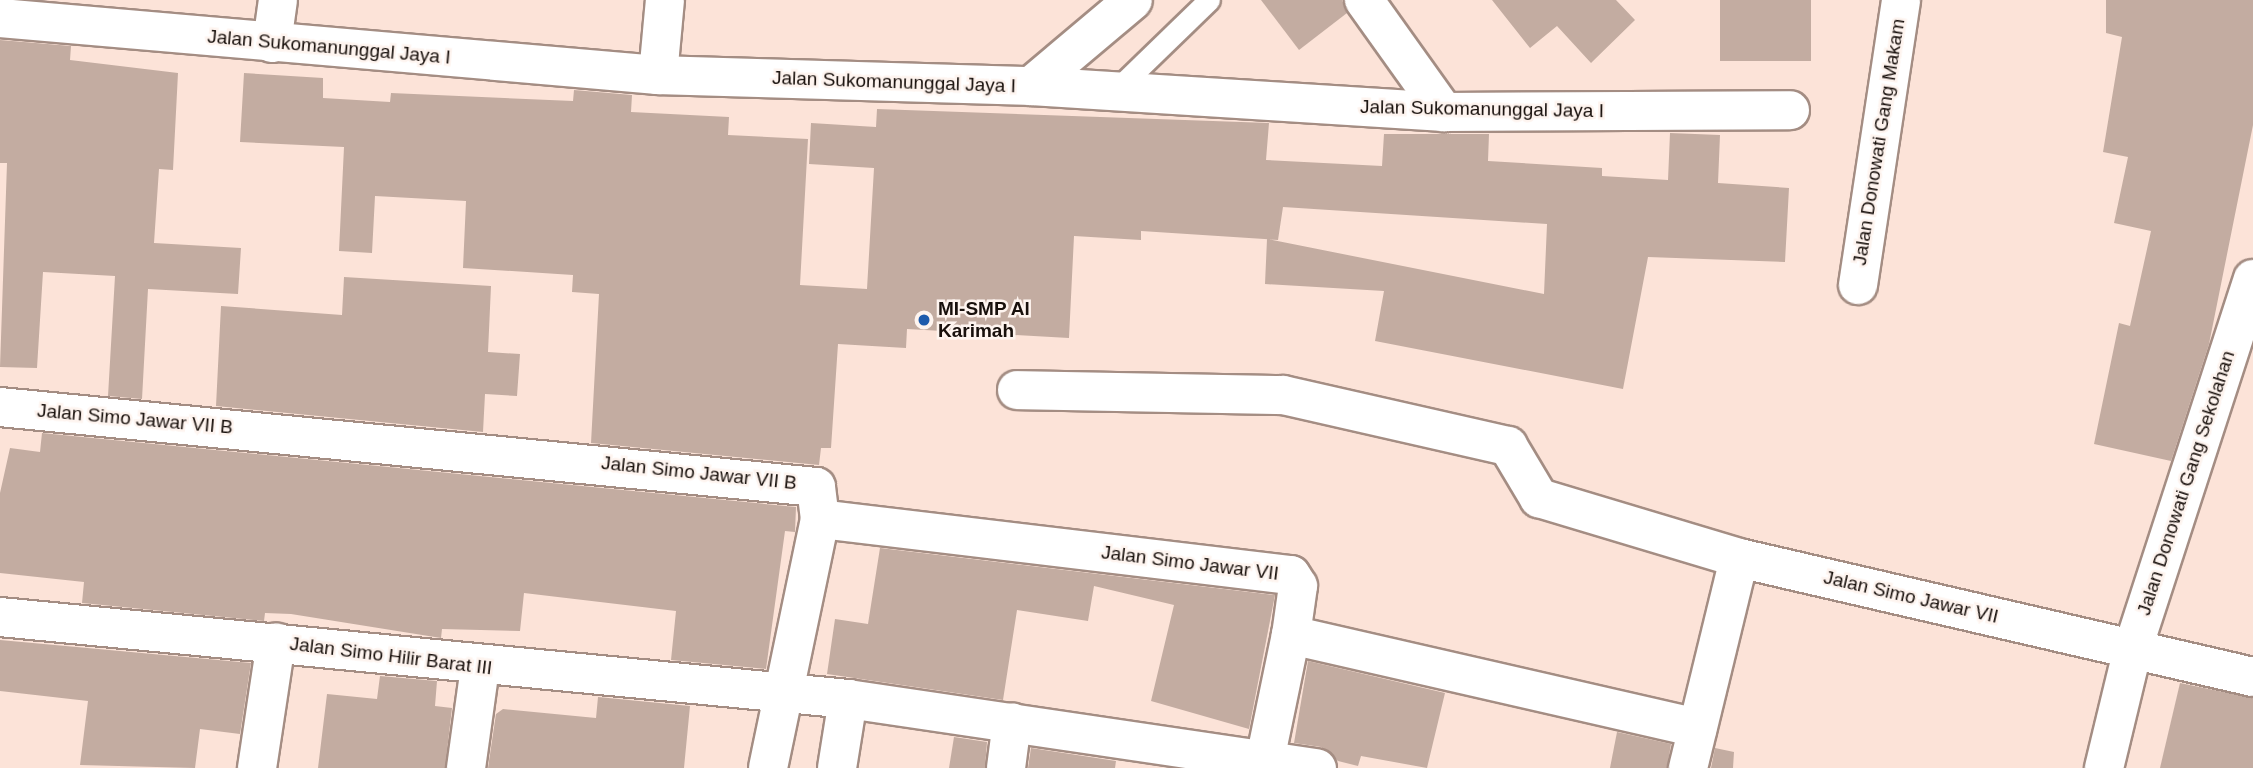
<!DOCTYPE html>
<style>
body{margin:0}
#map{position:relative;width:2253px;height:768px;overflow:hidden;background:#fce3d8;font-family:Arial,sans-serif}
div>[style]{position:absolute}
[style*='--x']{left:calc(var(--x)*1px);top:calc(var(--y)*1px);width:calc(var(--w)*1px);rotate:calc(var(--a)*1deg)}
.building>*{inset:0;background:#c3aca1;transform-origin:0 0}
.roads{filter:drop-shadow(2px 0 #a48d83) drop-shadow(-2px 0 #a48d83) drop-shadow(0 2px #a48d83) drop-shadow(0 -2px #a48d83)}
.lane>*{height:21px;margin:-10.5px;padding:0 10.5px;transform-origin:10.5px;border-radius:10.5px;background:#fff}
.street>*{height:38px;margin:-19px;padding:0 19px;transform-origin:19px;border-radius:19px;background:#fff}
.dots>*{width:19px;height:19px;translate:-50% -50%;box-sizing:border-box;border:4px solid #fef4ef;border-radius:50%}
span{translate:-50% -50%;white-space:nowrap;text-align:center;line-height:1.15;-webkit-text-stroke:5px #fef4ef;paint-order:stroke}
.street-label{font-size:19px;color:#18100c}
.poi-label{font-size:19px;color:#18100c;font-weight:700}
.left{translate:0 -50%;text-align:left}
</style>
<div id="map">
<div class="building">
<div style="clip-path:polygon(1261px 0,1342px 0,1347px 13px,1299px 50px)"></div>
<div style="clip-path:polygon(1492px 0,1616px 0,1635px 20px,1591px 63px,1557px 26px,1530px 48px)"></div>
<div style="left:1720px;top:0;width:91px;height:61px"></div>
<div style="clip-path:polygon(2106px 0,2253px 0,2253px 125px,2209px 344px,2171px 461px,2094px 444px,2119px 323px,2130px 326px,2151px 231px,2114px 223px,2128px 157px,2103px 152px,2122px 37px,2106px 33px)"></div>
<div style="clip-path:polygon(0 40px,71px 46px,70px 60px,178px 73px,173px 170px,159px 169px,154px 243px,241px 248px,238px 294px,148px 289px,142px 399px,108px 396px,115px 276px,43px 272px,37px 368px,0 367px,7px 163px,0 163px)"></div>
<div style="clip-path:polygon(244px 73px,323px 78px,323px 98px,390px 102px,391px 93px,573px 101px,574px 90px,632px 95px,631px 112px,729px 117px,728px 135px,808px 139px,800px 285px,867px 289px,874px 168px,809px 164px,811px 123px,876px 127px,877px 109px,1269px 123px,1266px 160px,1382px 166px,1384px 134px,1489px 134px,1488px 161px,1602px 168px,1602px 176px,1668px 180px,1670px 133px,1720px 135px,1718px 183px,1789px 188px,1785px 262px,1648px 257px,1623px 389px,1375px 341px,1384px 291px,1265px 284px,1267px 239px,1544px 294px,1547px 224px,1283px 207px,1278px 240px,1141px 231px,1141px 240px,1074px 236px,1069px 338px,907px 329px,906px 348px,838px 344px,831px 448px,821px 448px,819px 465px,591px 443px,599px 294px,572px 292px,573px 275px,463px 268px,466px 201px,375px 196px,372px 253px,339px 251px,344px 147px,240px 142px)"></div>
<div style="clip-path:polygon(344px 277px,491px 286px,488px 352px,520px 354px,517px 396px,485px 394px,483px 432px,216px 406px,221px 306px,342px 315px)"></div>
<div style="clip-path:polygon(42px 433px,796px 507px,795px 532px,785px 531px,766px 669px,671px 660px,676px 611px,524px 593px,520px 631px,442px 629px,441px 638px,291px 614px,265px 613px,264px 621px,82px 603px,84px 582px,0 573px,0 493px,10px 448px,40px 452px)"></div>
<div style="clip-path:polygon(880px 548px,1275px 595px,1249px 729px,1151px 701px,1174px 605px,1094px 586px,1088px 621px,1017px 610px,1003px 700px,827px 674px,835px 619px,868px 624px)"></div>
<div style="clip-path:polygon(0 640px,251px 663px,240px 734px,200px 729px,195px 768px,80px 765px,88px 701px,0 691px)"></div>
<div style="clip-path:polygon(1308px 661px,1445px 693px,1427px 768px,1361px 756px,1358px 766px,1338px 761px,1321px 747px,1294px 743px)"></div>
<div style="clip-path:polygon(380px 676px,437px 681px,435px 706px,452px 708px,445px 768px,318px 768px,327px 694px,377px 699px)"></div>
<div style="clip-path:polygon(2180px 683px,2253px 698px,2253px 768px,2160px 768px)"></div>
<div style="clip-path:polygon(598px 697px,690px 706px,684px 768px,488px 768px,496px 714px,503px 709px,596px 718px)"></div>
<div style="clip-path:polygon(1617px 732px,1671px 744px,1667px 768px,1610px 768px)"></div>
<div style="clip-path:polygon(954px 737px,987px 742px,985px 768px,949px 768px)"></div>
<div style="clip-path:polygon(1031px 748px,1116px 761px,1115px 768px,1028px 768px)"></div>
<div style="clip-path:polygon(1715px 748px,1734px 752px,1733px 768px,1711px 768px)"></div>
</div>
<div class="roads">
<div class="lane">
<div style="--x:1114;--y:92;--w:132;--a:-44.1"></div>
</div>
<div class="street">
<div style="--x:1364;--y:0;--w:138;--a:54.5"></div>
<div style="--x:0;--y:18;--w:660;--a:4.95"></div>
<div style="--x:658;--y:75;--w:373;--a:1.7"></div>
<div style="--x:1031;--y:86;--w:414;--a:3.6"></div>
<div style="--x:1444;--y:112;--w:346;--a:-0.3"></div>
<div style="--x:272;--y:43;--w:43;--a:-82.1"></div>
<div style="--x:658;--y:75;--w:75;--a:-84.7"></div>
<div style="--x:1031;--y:86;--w:133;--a:-40.1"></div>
<div style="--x:1858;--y:285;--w:288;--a:-81.4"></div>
<div style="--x:1017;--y:390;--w:266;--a:1.1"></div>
<div style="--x:1283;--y:395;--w:231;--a:12.8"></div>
<div style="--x:1508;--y:446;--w:61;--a:59.2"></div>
<div style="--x:1539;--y:498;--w:209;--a:16.7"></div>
<div style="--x:0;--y:407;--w:820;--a:5.6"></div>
<div style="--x:816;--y:487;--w:32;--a:83"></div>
<div style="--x:820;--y:519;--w:254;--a:101.8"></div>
<div style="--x:820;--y:519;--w:474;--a:6.8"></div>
<div style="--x:1291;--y:575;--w:13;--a:58"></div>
<div style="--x:1298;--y:586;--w:49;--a:98.1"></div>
<div style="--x:1291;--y:635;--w:417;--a:12.9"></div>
<div style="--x:0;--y:617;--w:852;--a:5.52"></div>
<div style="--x:848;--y:699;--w:474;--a:8.4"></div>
<div style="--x:1265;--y:760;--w:128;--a:-78.3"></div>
<div style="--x:257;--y:768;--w:127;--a:-81.4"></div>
<div style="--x:466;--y:768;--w:102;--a:-82.1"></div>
<div style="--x:837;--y:768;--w:70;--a:-80.9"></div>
<div style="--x:1006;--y:768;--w:46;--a:-82.6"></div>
<div style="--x:1688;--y:768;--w:216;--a:-76.3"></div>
<div style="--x:1739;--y:558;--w:528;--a:13.04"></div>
<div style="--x:2104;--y:768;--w:123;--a:-76.4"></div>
<div style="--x:2133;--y:648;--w:388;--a:-72"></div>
</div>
</div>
<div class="dots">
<div style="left:924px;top:320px;background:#1d5bac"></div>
</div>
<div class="street-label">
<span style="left:329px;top:47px;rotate:5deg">Jalan Sukomanunggal Jaya I</span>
<span style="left:894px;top:82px;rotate:2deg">Jalan Sukomanunggal Jaya I</span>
<span style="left:1482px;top:109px;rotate:1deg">Jalan Sukomanunggal Jaya I</span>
<span style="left:1879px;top:142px;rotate:-81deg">Jalan Donowati Gang Makam</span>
<span style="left:135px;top:419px;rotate:5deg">Jalan Simo Jawar VII B</span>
<span style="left:699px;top:473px;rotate:6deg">Jalan Simo Jawar VII B</span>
<span style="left:2186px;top:483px;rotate:-72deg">Jalan Donowati Gang Sekolahan</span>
<span style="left:1190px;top:563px;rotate:7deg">Jalan Simo Jawar VII</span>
<span style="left:1911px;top:597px;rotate:13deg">Jalan Simo Jawar VII</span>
<span style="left:391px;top:656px;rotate:7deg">Jalan Simo Hilir Barat III</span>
</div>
<div class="poi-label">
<span class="left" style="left:938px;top:320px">MI-SMP Al<br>Karimah</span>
</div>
</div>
